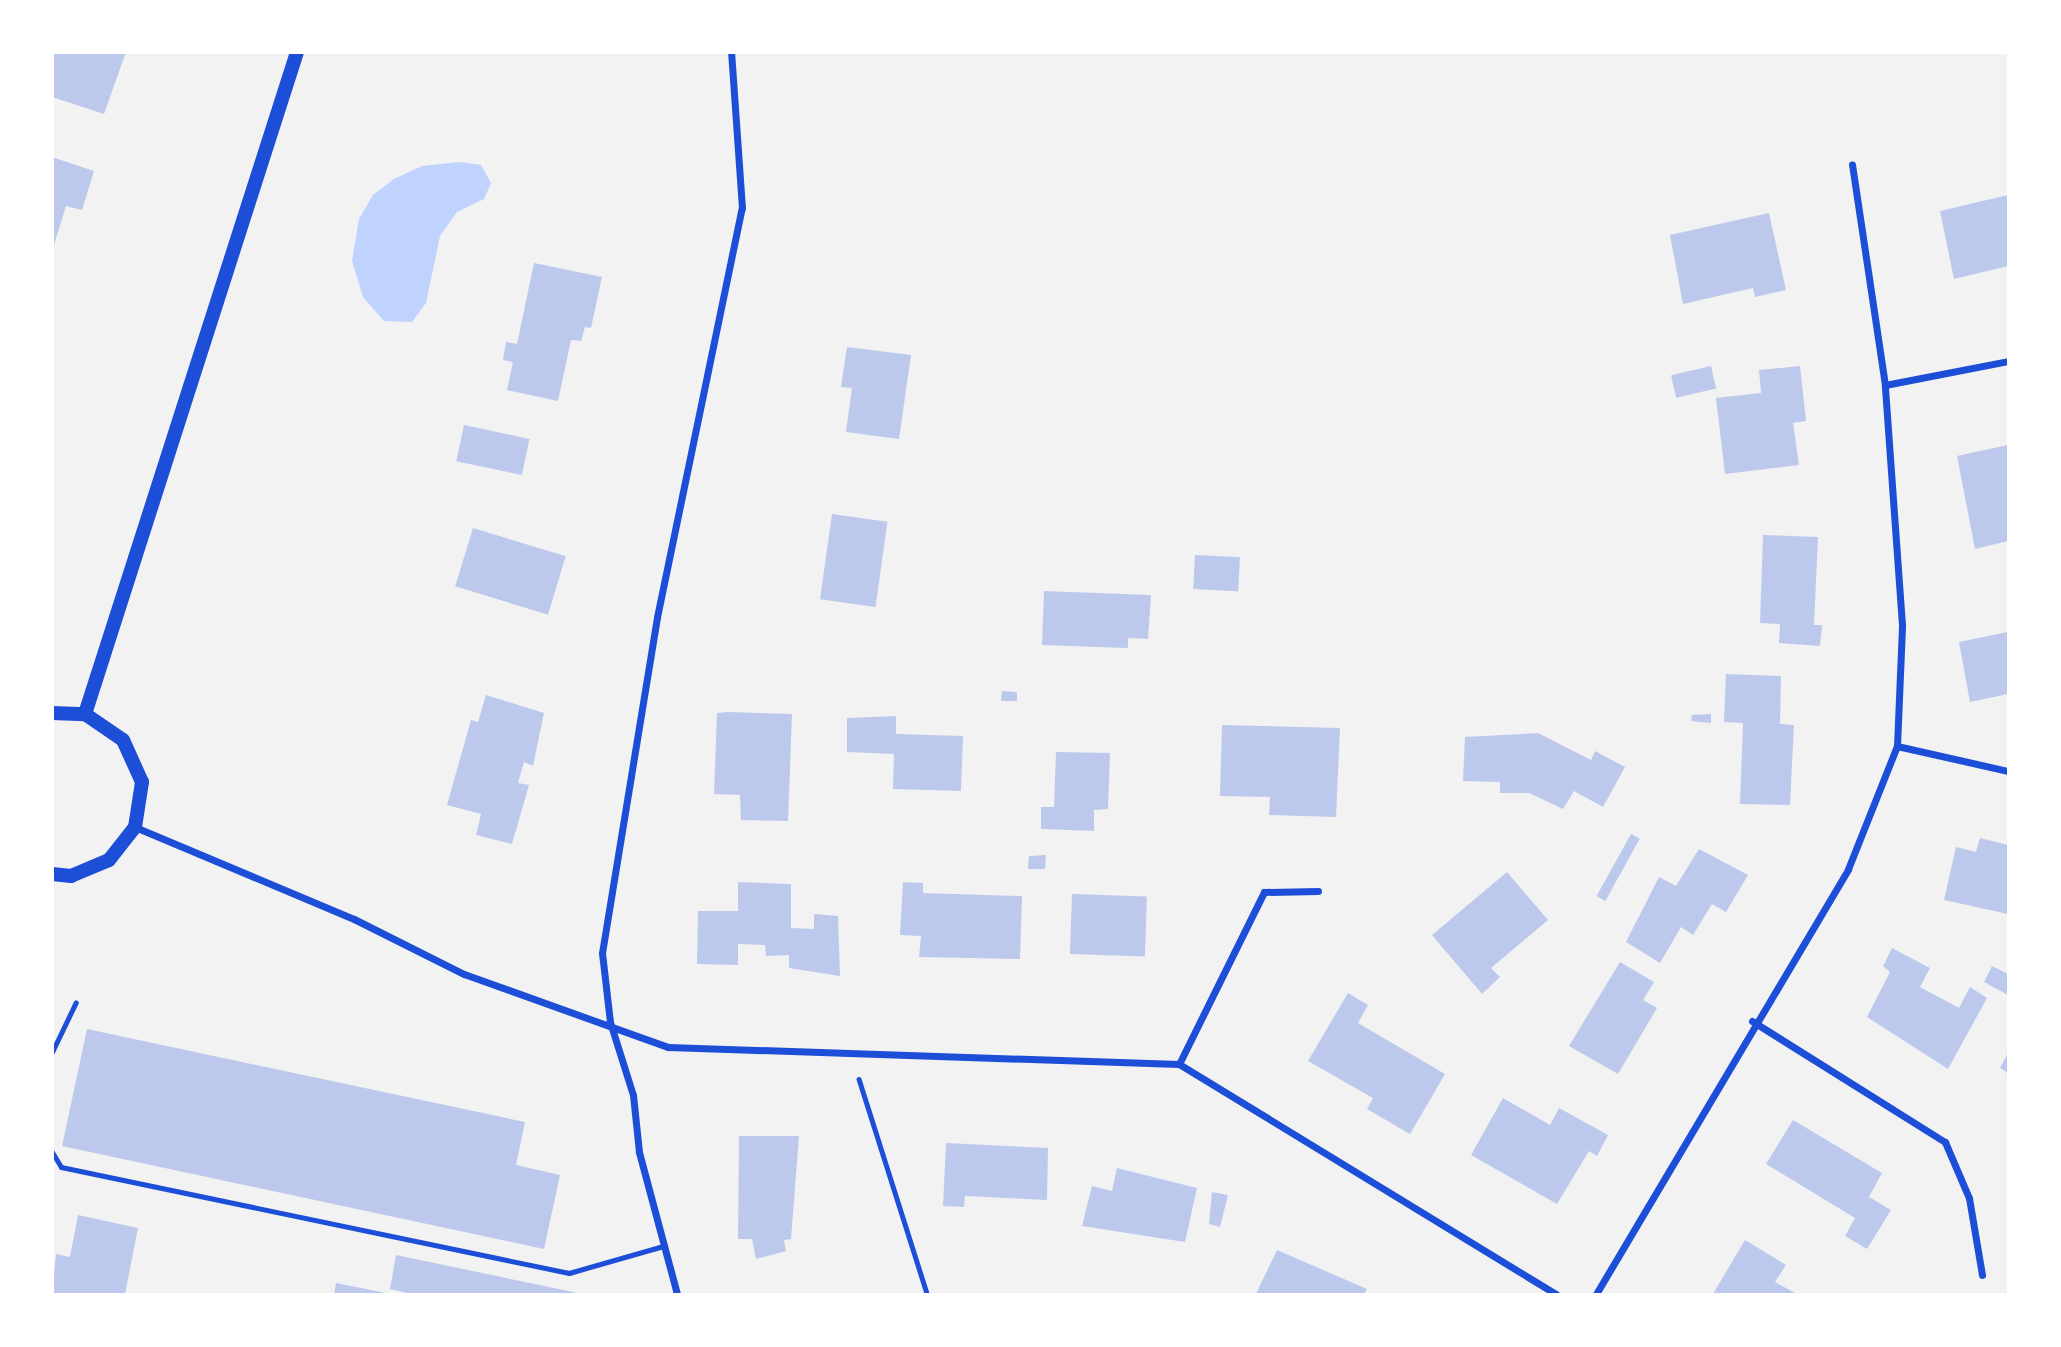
<!DOCTYPE html>
<style>
body{margin:0}
#map{position:relative;width:2061px;height:1347px;overflow:hidden;background:#f2f2f2;font-family:Montserrat,sans-serif}
div>[style]{position:absolute}
[style*='--x']{left:calc(var(--x)*1px);top:calc(var(--y)*1px);width:calc(var(--w)*1px);rotate:calc(var(--a)*1deg)}
.water>*{inset:0;background:#bfd3fe}
.building>*{inset:0;background:#bdc9ec;transform-origin:0 0}
.path>*{height:4.5px;margin:-2.25px;padding:0 2.25px;transform-origin:2.25px;border-radius:2.25px;background:#1d4ed8}
.service>*{height:5px;margin:-2.5px;padding:0 2.5px;transform-origin:2.5px;border-radius:2.5px;background:#1d4ed8}
.minor>*{height:7px;margin:-3.5px;padding:0 3.5px;transform-origin:3.5px;border-radius:3.5px;background:#1d4ed8}
.secondary>*{height:14px;margin:-7px;padding:0 7px;transform-origin:7px;border-radius:7px;background:#1d4ed8}
span{translate:-50% -50%;white-space:nowrap;text-align:center;line-height:1.15;-webkit-text-stroke:5px #fff;paint-order:stroke}
.frame{position:absolute;inset:0;border:54px solid #fff;pointer-events:none}
</style>
<div id="map">
<div class="water">
<div style="clip-path:polygon(460px 162px,481px 165px,491px 183px,484px 199px,457px 212px,440px 236px,426px 303px,412px 322px,384px 321px,363px 297px,352px 261px,359px 219px,373px 195px,394px 179px,422px 166px)"></div>
</div>
<div class="building">
<div style="clip-path:polygon(52px 52px,126px 52px,104px 114px,52px 97px)"></div>
<div style="clip-path:polygon(52px 157px,94px 171px,82px 210px,66px 206px,53px 248px)"></div>
<div style="clip-path:polygon(2008px 195px,2008px 266px,1954px 279px,1940px 211px)"></div>
<div style="clip-path:polygon(1769px 213px,1786px 290px,1755px 297px,1753px 288px,1683px 304px,1670px 235px)"></div>
<div style="clip-path:polygon(534px 263px,602px 277px,591px 328px,585px 327px,581px 341px,571px 340px,558px 401px,507px 390px,513px 362px,503px 360px,506px 342px,517px 344px)"></div>
<div style="clip-path:polygon(847px 347px,911px 355px,899px 439px,846px 432px,852px 388px,841px 387px)"></div>
<div style="left:1711px;top:366px;width:23px;height:41px;rotate:77deg"></div>
<div style="clip-path:polygon(1800px 366px,1806px 421px,1793px 423px,1799px 465px,1725px 474px,1716px 398px,1761px 393px,1759px 370px)"></div>
<div style="left:464px;top:425px;width:67px;height:37px;rotate:12deg"></div>
<div style="clip-path:polygon(2008px 445px,2008px 541px,1975px 549px,1957px 456px)"></div>
<div style="left:832px;top:514px;width:56px;height:86px;rotate:8deg"></div>
<div style="left:473px;top:528px;width:97px;height:61px;rotate:17deg"></div>
<div style="clip-path:polygon(1763px 535px,1818px 537px,1814px 625px,1822px 625px,1820px 646px,1779px 643px,1780px 624px,1760px 623px)"></div>
<div style="left:1195px;top:555px;width:45px;height:34px;rotate:3deg"></div>
<div style="clip-path:polygon(1044px 591px,1151px 595px,1148px 639px,1128px 638px,1128px 648px,1042px 645px)"></div>
<div style="clip-path:polygon(2008px 632px,2008px 694px,1970px 702px,1959px 642px)"></div>
<div style="clip-path:polygon(1726px 674px,1781px 676px,1780px 724px,1794px 725px,1790px 805px,1740px 804px,1743px 723px,1724px 722px)"></div>
<div style="clip-path:polygon(1002px 691px,1017px 692px,1017px 701px,1001px 701px)"></div>
<div style="clip-path:polygon(486px 695px,544px 713px,533px 766px,524px 762px,518px 783px,529px 785px,512px 844px,476px 835px,481px 814px,447px 805px,471px 720px,478px 722px)"></div>
<div style="clip-path:polygon(728px 712px,792px 714px,788px 821px,741px 820px,740px 795px,714px 794px,717px 713px)"></div>
<div style="clip-path:polygon(1711px 714px,1711px 723px,1691px 721px,1692px 715px)"></div>
<div style="clip-path:polygon(896px 716px,896px 734px,963px 736px,961px 791px,893px 789px,894px 754px,847px 752px,847px 718px)"></div>
<div style="clip-path:polygon(1222px 725px,1340px 728px,1336px 817px,1269px 815px,1270px 797px,1220px 796px)"></div>
<div style="clip-path:polygon(1538px 733px,1591px 760px,1595px 751px,1625px 767px,1603px 807px,1574px 791px,1563px 809px,1529px 793px,1500px 793px,1500px 782px,1463px 781px,1465px 737px)"></div>
<div style="clip-path:polygon(1056px 752px,1110px 753px,1108px 809px,1094px 810px,1094px 831px,1041px 829px,1041px 807px,1054px 807px)"></div>
<div style="left:1631px;top:834px;width:10px;height:71px;rotate:29deg"></div>
<div style="clip-path:polygon(1980px 838px,2008px 845px,2008px 914px,1944px 900px,1956px 847px,1976px 852px)"></div>
<div style="clip-path:polygon(1699px 849px,1748px 875px,1726px 912px,1712px 904px,1693px 935px,1681px 927px,1660px 963px,1626px 942px,1659px 877px,1676px 886px)"></div>
<div style="clip-path:polygon(1046px 855px,1045px 869px,1028px 869px,1029px 856px)"></div>
<div style="clip-path:polygon(1507px 872px,1548px 920px,1491px 968px,1500px 977px,1482px 994px,1432px 935px)"></div>
<div style="clip-path:polygon(738px 882px,791px 884px,791px 928px,814px 929px,814px 914px,838px 916px,840px 976px,789px 968px,789px 955px,766px 956px,765px 945px,738px 944px,738px 965px,697px 964px,698px 911px,738px 911px)"></div>
<div style="clip-path:polygon(903px 882px,923px 883px,923px 893px,1022px 896px,1020px 959px,919px 957px,921px 936px,900px 935px)"></div>
<div style="left:1072px;top:894px;width:75px;height:60px;rotate:2deg"></div>
<div style="clip-path:polygon(1892px 948px,1930px 968px,1920px 987px,1959px 1008px,1970px 987px,1987px 998px,1948px 1069px,1867px 1017px,1890px 972px,1883px 966px)"></div>
<div style="clip-path:polygon(1620px 962px,1654px 982px,1643px 1000px,1657px 1008px,1618px 1074px,1569px 1046px)"></div>
<div style="clip-path:polygon(1992px 966px,2008px 974px,2008px 995px,1984px 982px)"></div>
<div style="clip-path:polygon(1348px 993px,1368px 1005px,1358px 1023px,1445px 1074px,1410px 1134px,1367px 1109px,1373px 1098px,1308px 1061px)"></div>
<div style="clip-path:polygon(87px 1029px,525px 1122px,516px 1165px,560px 1175px,544px 1249px,62px 1146px)"></div>
<div style="clip-path:polygon(2008px 1053px,2008px 1073px,2000px 1068px)"></div>
<div style="clip-path:polygon(1503px 1098px,1550px 1125px,1559px 1108px,1608px 1135px,1597px 1156px,1589px 1151px,1557px 1204px,1471px 1155px)"></div>
<div style="clip-path:polygon(1793px 1120px,1882px 1173px,1869px 1197px,1891px 1210px,1867px 1249px,1845px 1236px,1855px 1218px,1766px 1164px)"></div>
<div style="clip-path:polygon(739px 1136px,799px 1136px,791px 1239px,784px 1240px,786px 1251px,756px 1259px,752px 1239px,738px 1239px)"></div>
<div style="clip-path:polygon(946px 1143px,1048px 1148px,1047px 1200px,965px 1196px,964px 1207px,943px 1206px)"></div>
<div style="clip-path:polygon(1117px 1168px,1197px 1188px,1185px 1242px,1082px 1226px,1092px 1186px,1112px 1191px)"></div>
<div style="clip-path:polygon(1212px 1192px,1228px 1195px,1220px 1227px,1209px 1224px)"></div>
<div style="clip-path:polygon(78px 1215px,138px 1228px,125px 1294px,52px 1294px,56px 1254px,70px 1257px)"></div>
<div style="clip-path:polygon(1745px 1240px,1786px 1265px,1775px 1282px,1797px 1294px,1713px 1294px)"></div>
<div style="clip-path:polygon(1277px 1250px,1367px 1289px,1364px 1294px,1256px 1294px)"></div>
<div style="clip-path:polygon(396px 1255px,578px 1293px,577px 1294px,412px 1294px,390px 1289px)"></div>
<div style="clip-path:polygon(336px 1283px,386px 1293px,386px 1294px,334px 1294px)"></div>
</div>
<div class="path">
<div style="--x:859;--y:1079;--w:225;--a:72.4"></div>
</div>
<div class="service">
<div style="--x:52;--y:1052;--w:55;--a:-64.4"></div>
<div style="--x:52;--y:1152;--w:17;--a:59"></div>
<div style="--x:61;--y:1167;--w:519;--a:11.79"></div>
<div style="--x:569;--y:1273;--w:98;--a:-16"></div>
</div>
<div class="minor">
<div style="--x:1885;--y:385;--w:125;--a:-11"></div>
<div style="--x:1897;--y:746;--w:114;--a:12.7"></div>
<div style="--x:135;--y:827;--w:238;--a:22.8"></div>
<div style="--x:354;--y:919;--w:123;--a:26.6"></div>
<div style="--x:464;--y:974;--w:217;--a:19.7"></div>
<div style="--x:668;--y:1047;--w:511;--a:1.91"></div>
<div style="--x:1179;--y:1064;--w:442;--a:31.4"></div>
<div style="--x:1752;--y:1021;--w:228;--a:32.1"></div>
<div style="--x:1945;--y:1142;--w:61;--a:66.8"></div>
<div style="--x:1969;--y:1198;--w:78;--a:80.4"></div>
<div style="--x:1179;--y:1064;--w:192;--a:-63.7"></div>
<div style="--x:1264;--y:892;--w:54;--a:-1.1"></div>
<div style="--x:677;--y:1294;--w:147;--a:-105"></div>
<div style="--x:639;--y:1152;--w:57;--a:-96"></div>
<div style="--x:633;--y:1095;--w:77;--a:-107.5"></div>
<div style="--x:610;--y:1022;--w:69;--a:-96.6"></div>
<div style="--x:602;--y:953;--w:340;--a:-80.7"></div>
<div style="--x:657;--y:617;--w:418;--a:-78.3"></div>
<div style="--x:742;--y:208;--w:156;--a:-94"></div>
<div style="--x:1596;--y:1294;--w:494;--a:-59.3"></div>
<div style="--x:1848;--y:869;--w:132;--a:-68.3"></div>
<div style="--x:1897;--y:746;--w:121;--a:-87.6"></div>
<div style="--x:1902;--y:625;--w:241;--a:-94.1"></div>
<div style="--x:1885;--y:385;--w:223;--a:-98.5"></div>
</div>
<div class="secondary">
<div style="--x:52;--y:713;--w:33;--a:2"></div>
<div style="--x:85;--y:714;--w:46;--a:34.4"></div>
<div style="--x:123;--y:740;--w:46;--a:65.7"></div>
<div style="--x:142;--y:782;--w:46;--a:98.8"></div>
<div style="--x:135;--y:827;--w:42;--a:128.2"></div>
<div style="--x:109;--y:860;--w:41;--a:157.2"></div>
<div style="--x:71;--y:876;--w:19;--a:-174"></div>
<div style="--x:85;--y:714;--w:695;--a:-72.24"></div>
</div>
<div class="frame"></div>
</div>
